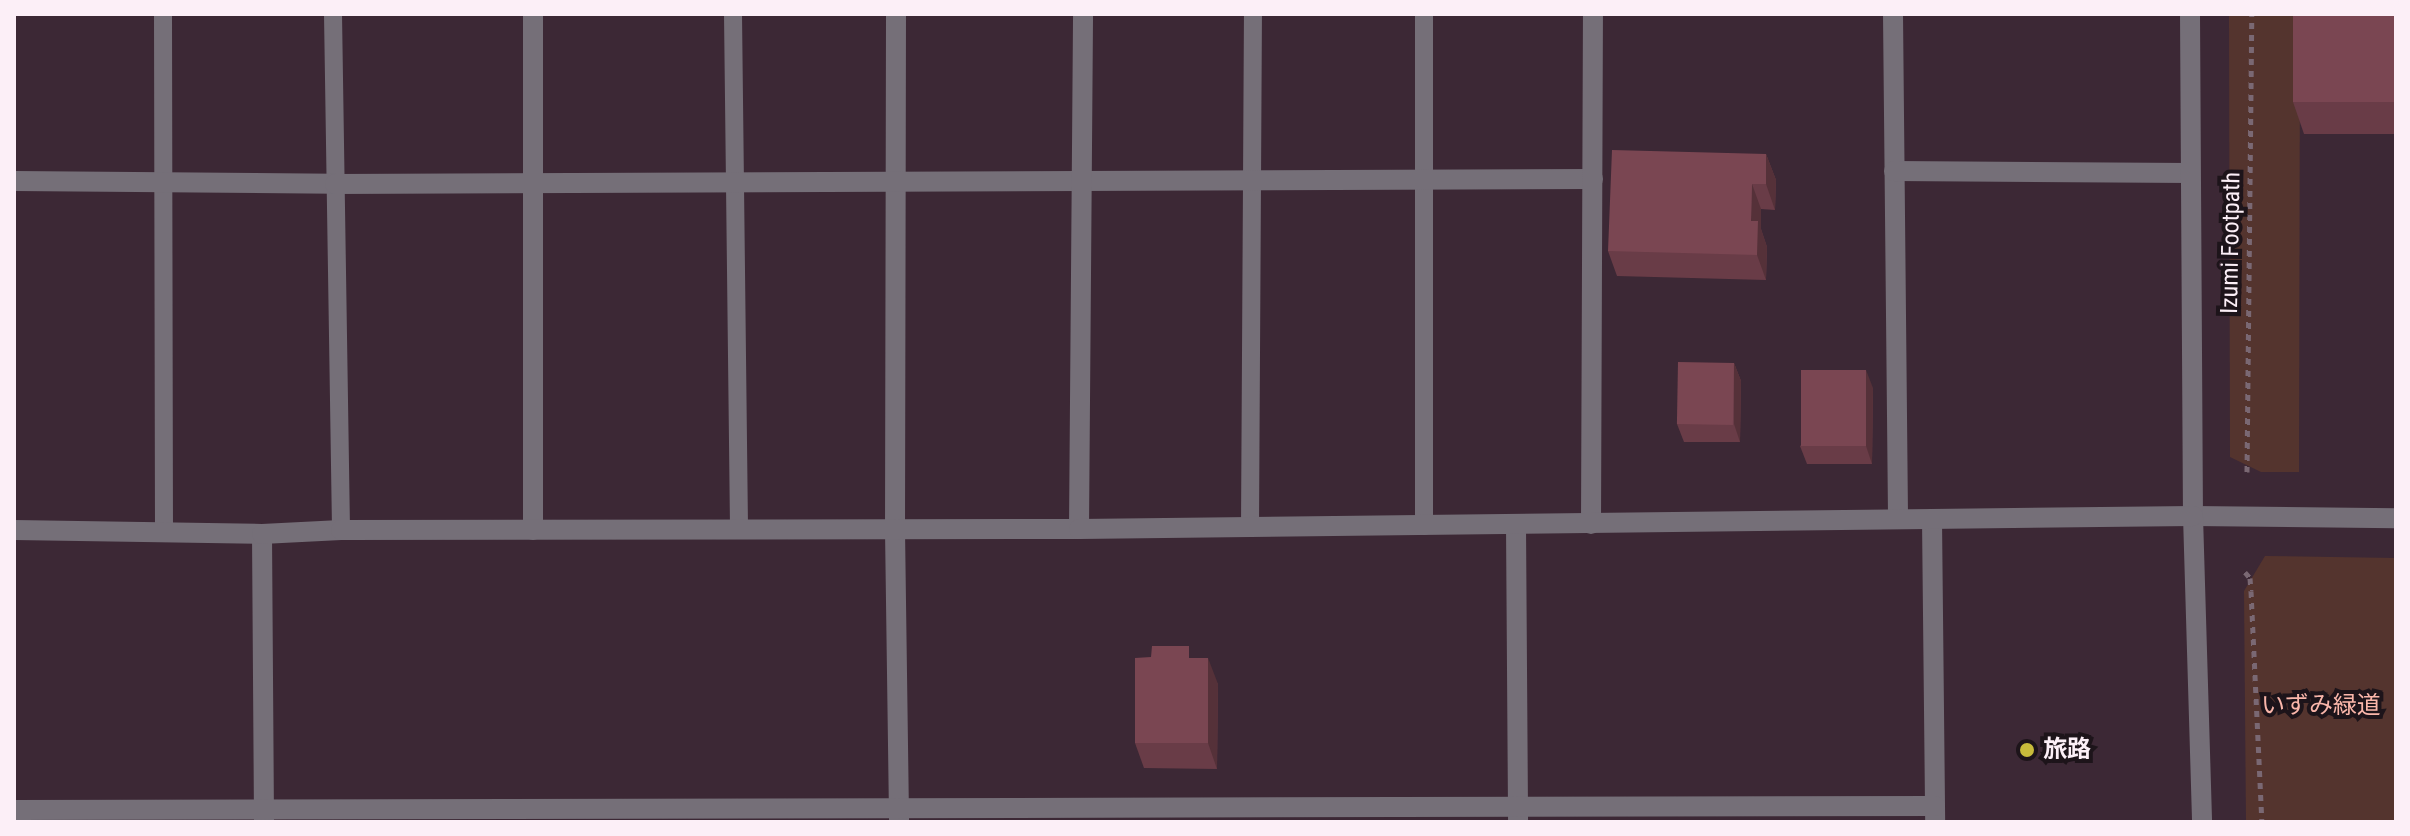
<!DOCTYPE html>
<meta charset="utf-8">
<style>
body{margin:0}
#map{position:relative;width:2410px;height:836px;overflow:hidden;background:#3c2835;font-family:"Roboto Condensed","Noto Sans JP",sans-serif}
div>[style]{position:absolute}
[style*='--x']{left:calc(var(--x)*1px);top:calc(var(--y)*1px);width:calc(var(--w)*1px);rotate:calc(var(--a)*1deg)}
.green>*{inset:0;background:#54342e}
.path>*{height:5px;margin-top:-2.5px;transform-origin:0;background:repeating-linear-gradient(90deg,#7a6873 0 6px,transparent 0 12px)}
.service>*{height:18px;margin:-9px;padding:0 9px;transform-origin:9px;border-radius:9px;background:#756f78}
.minor>*{height:20px;margin:-10px;padding:0 10px;transform-origin:10px;border-radius:10px;background:#756f78}
.tertiary>*{height:20px;margin:-10px;padding:0 10px;transform-origin:10px;border-radius:10px;background:#756f78}
.wall>*{inset:0;background:#693c47}
.shaded-wall>*{inset:0;background:#553139}
.building>*{inset:0;background:#7a4652;transform-origin:0 0}
.dots>*{width:22px;height:22px;translate:-50% -50%;box-sizing:border-box;border:4px solid #1d141a;border-radius:50%}
span{translate:-50% -50%;white-space:nowrap;text-align:center;line-height:1.15;-webkit-text-stroke:8px #1d141a;paint-order:stroke}
.street-label{font-size:24px;color:#fceff7}
.park-label{font-size:24px;color:#fab6aa}
.poi-label{font-size:24px;color:#fceff7;font-weight:700}
.left{translate:0 -50%;text-align:left}
.frame{position:absolute;inset:0;border:16px solid #fceff7;pointer-events:none}
</style>
<div id="map">
<div class="green">
<div style="clip-path:polygon(2229px 14px,2300px 14px,2299px 472px,2261px 472px,2230px 457px)"></div>
<div style="clip-path:polygon(2265px 556px,2396px 558px,2396px 822px,2246px 822px,2244px 591px)"></div>
</div>
<div class="path">
<div style="--x:2247;--y:472;--w:458;--a:-89.4"></div>
<div style="--x:2245;--y:572;--w:8;--a:50"></div>
<div style="--x:2250;--y:578;--w:13;--a:86"></div>
<div style="--x:2251;--y:591;--w:231;--a:87.3"></div>
</div>
<div class="service">
<div style="--x:163;--y:14;--w:517;--a:89.89"></div>
<div style="--x:333;--y:14;--w:516;--a:89.11"></div>
<div style="--x:733;--y:14;--w:516;--a:89.33"></div>
<div style="--x:1424;--y:526;--w:512;--a:-90"></div>
<div style="--x:1250;--y:528;--w:514;--a:-89.67"></div>
</div>
<div class="minor">
<div style="--x:896;--y:14;--w:516;--a:90.11"></div>
<div style="--x:895;--y:530;--w:292;--a:89.2"></div>
<div style="--x:1893;--y:14;--w:504;--a:89.43"></div>
<div style="--x:1894;--y:171;--w:296;--a:0.4"></div>
<div style="--x:14;--y:181;--w:321;--a:0.5"></div>
<div style="--x:335;--y:184;--w:1258;--a:-0.23"></div>
<div style="--x:2193;--y:516;--w:203;--a:0.6"></div>
<div style="--x:1932;--y:519;--w:303;--a:89.4"></div>
<div style="--x:1591;--y:524;--w:510;--a:-89.78"></div>
<div style="--x:1516;--y:525;--w:297;--a:89.6"></div>
<div style="--x:1079;--y:529;--w:515;--a:-89.55"></div>
<div style="--x:262;--y:534;--w:288;--a:89.6"></div>
<div style="--x:14;--y:810;--w:1921;--a:-0.12"></div>
</div>
<div class="tertiary">
<div style="--x:533;--y:14;--w:516;--a:90"></div>
<div style="--x:2190;--y:14;--w:502;--a:89.66"></div>
<div style="--x:2193;--y:516;--w:306;--a:88.3"></div>
<div style="--x:14;--y:530;--w:248;--a:0.9"></div>
<div style="--x:262;--y:534;--w:79;--a:-2.9"></div>
<div style="--x:341;--y:530;--w:738;--a:-0.08"></div>
<div style="--x:1079;--y:529;--w:1114;--a:-0.67"></div>
</div>
<div class="wall">
<div style="clip-path:polygon(2396px 14px,2396px 134px,2304px 134px,2293px 102px)"></div>
<div style="clip-path:polygon(1766px 154px,1776px 180px,1775px 210px,1761px 209px,1761px 229px,1767px 247px,1766px 280px,1617px 276px,1608px 251px)"></div>
<div style="clip-path:polygon(1734px 363px,1741px 381px,1740px 442px,1684px 442px,1677px 424px)"></div>
<div style="clip-path:polygon(1873px 388px,1872px 464px,1807px 464px,1800px 446px)"></div>
<div style="clip-path:polygon(1193px 658px,1218px 684px,1217px 769px,1144px 768px,1135px 743px)"></div>
</div>
<div class="shaded-wall">
<div style="clip-path:polygon(1766px 154px,1776px 180px,1775px 210px,1766px 184px)"></div>
<div style="clip-path:polygon(1752px 184px,1761px 209px,1761px 229px,1767px 247px,1766px 280px,1757px 255px,1751px 221px)"></div>
<div style="clip-path:polygon(1734px 363px,1741px 381px,1740px 442px,1734px 424px)"></div>
<div style="clip-path:polygon(1866px 370px,1873px 388px,1872px 464px,1866px 446px)"></div>
<div style="clip-path:polygon(1208px 658px,1218px 684px,1217px 769px,1208px 743px)"></div>
</div>
<div class="building">
<div style="left:2293px;top:14px;width:103px;height:88px"></div>
<div style="clip-path:polygon(1612px 150px,1766px 154px,1766px 184px,1752px 184px,1751px 221px,1758px 221px,1757px 255px,1608px 251px)"></div>
<div style="left:1678px;top:362px;width:56px;height:62px;rotate:1deg"></div>
<div style="left:1801px;top:370px;width:65px;height:76px"></div>
<div style="clip-path:polygon(1152px 646px,1189px 646px,1189px 658px,1208px 658px,1208px 743px,1135px 743px,1135px 658px,1151px 657px)"></div>
</div>
<div class="dots">
<div style="left:2027px;top:750px;background:#c8bb3b"></div>
</div>
<div class="street-label">
<span style="left:2231px;top:243px;rotate:-89deg">Izumi Footpath</span>
</div>
<div class="park-label">
<span style="left:2321px;top:706px">いずみ緑道</span>
</div>
<div class="poi-label">
<span class="left" style="left:2043px;top:750px">旅路</span>
</div>
<div class="frame"></div>
</div>
